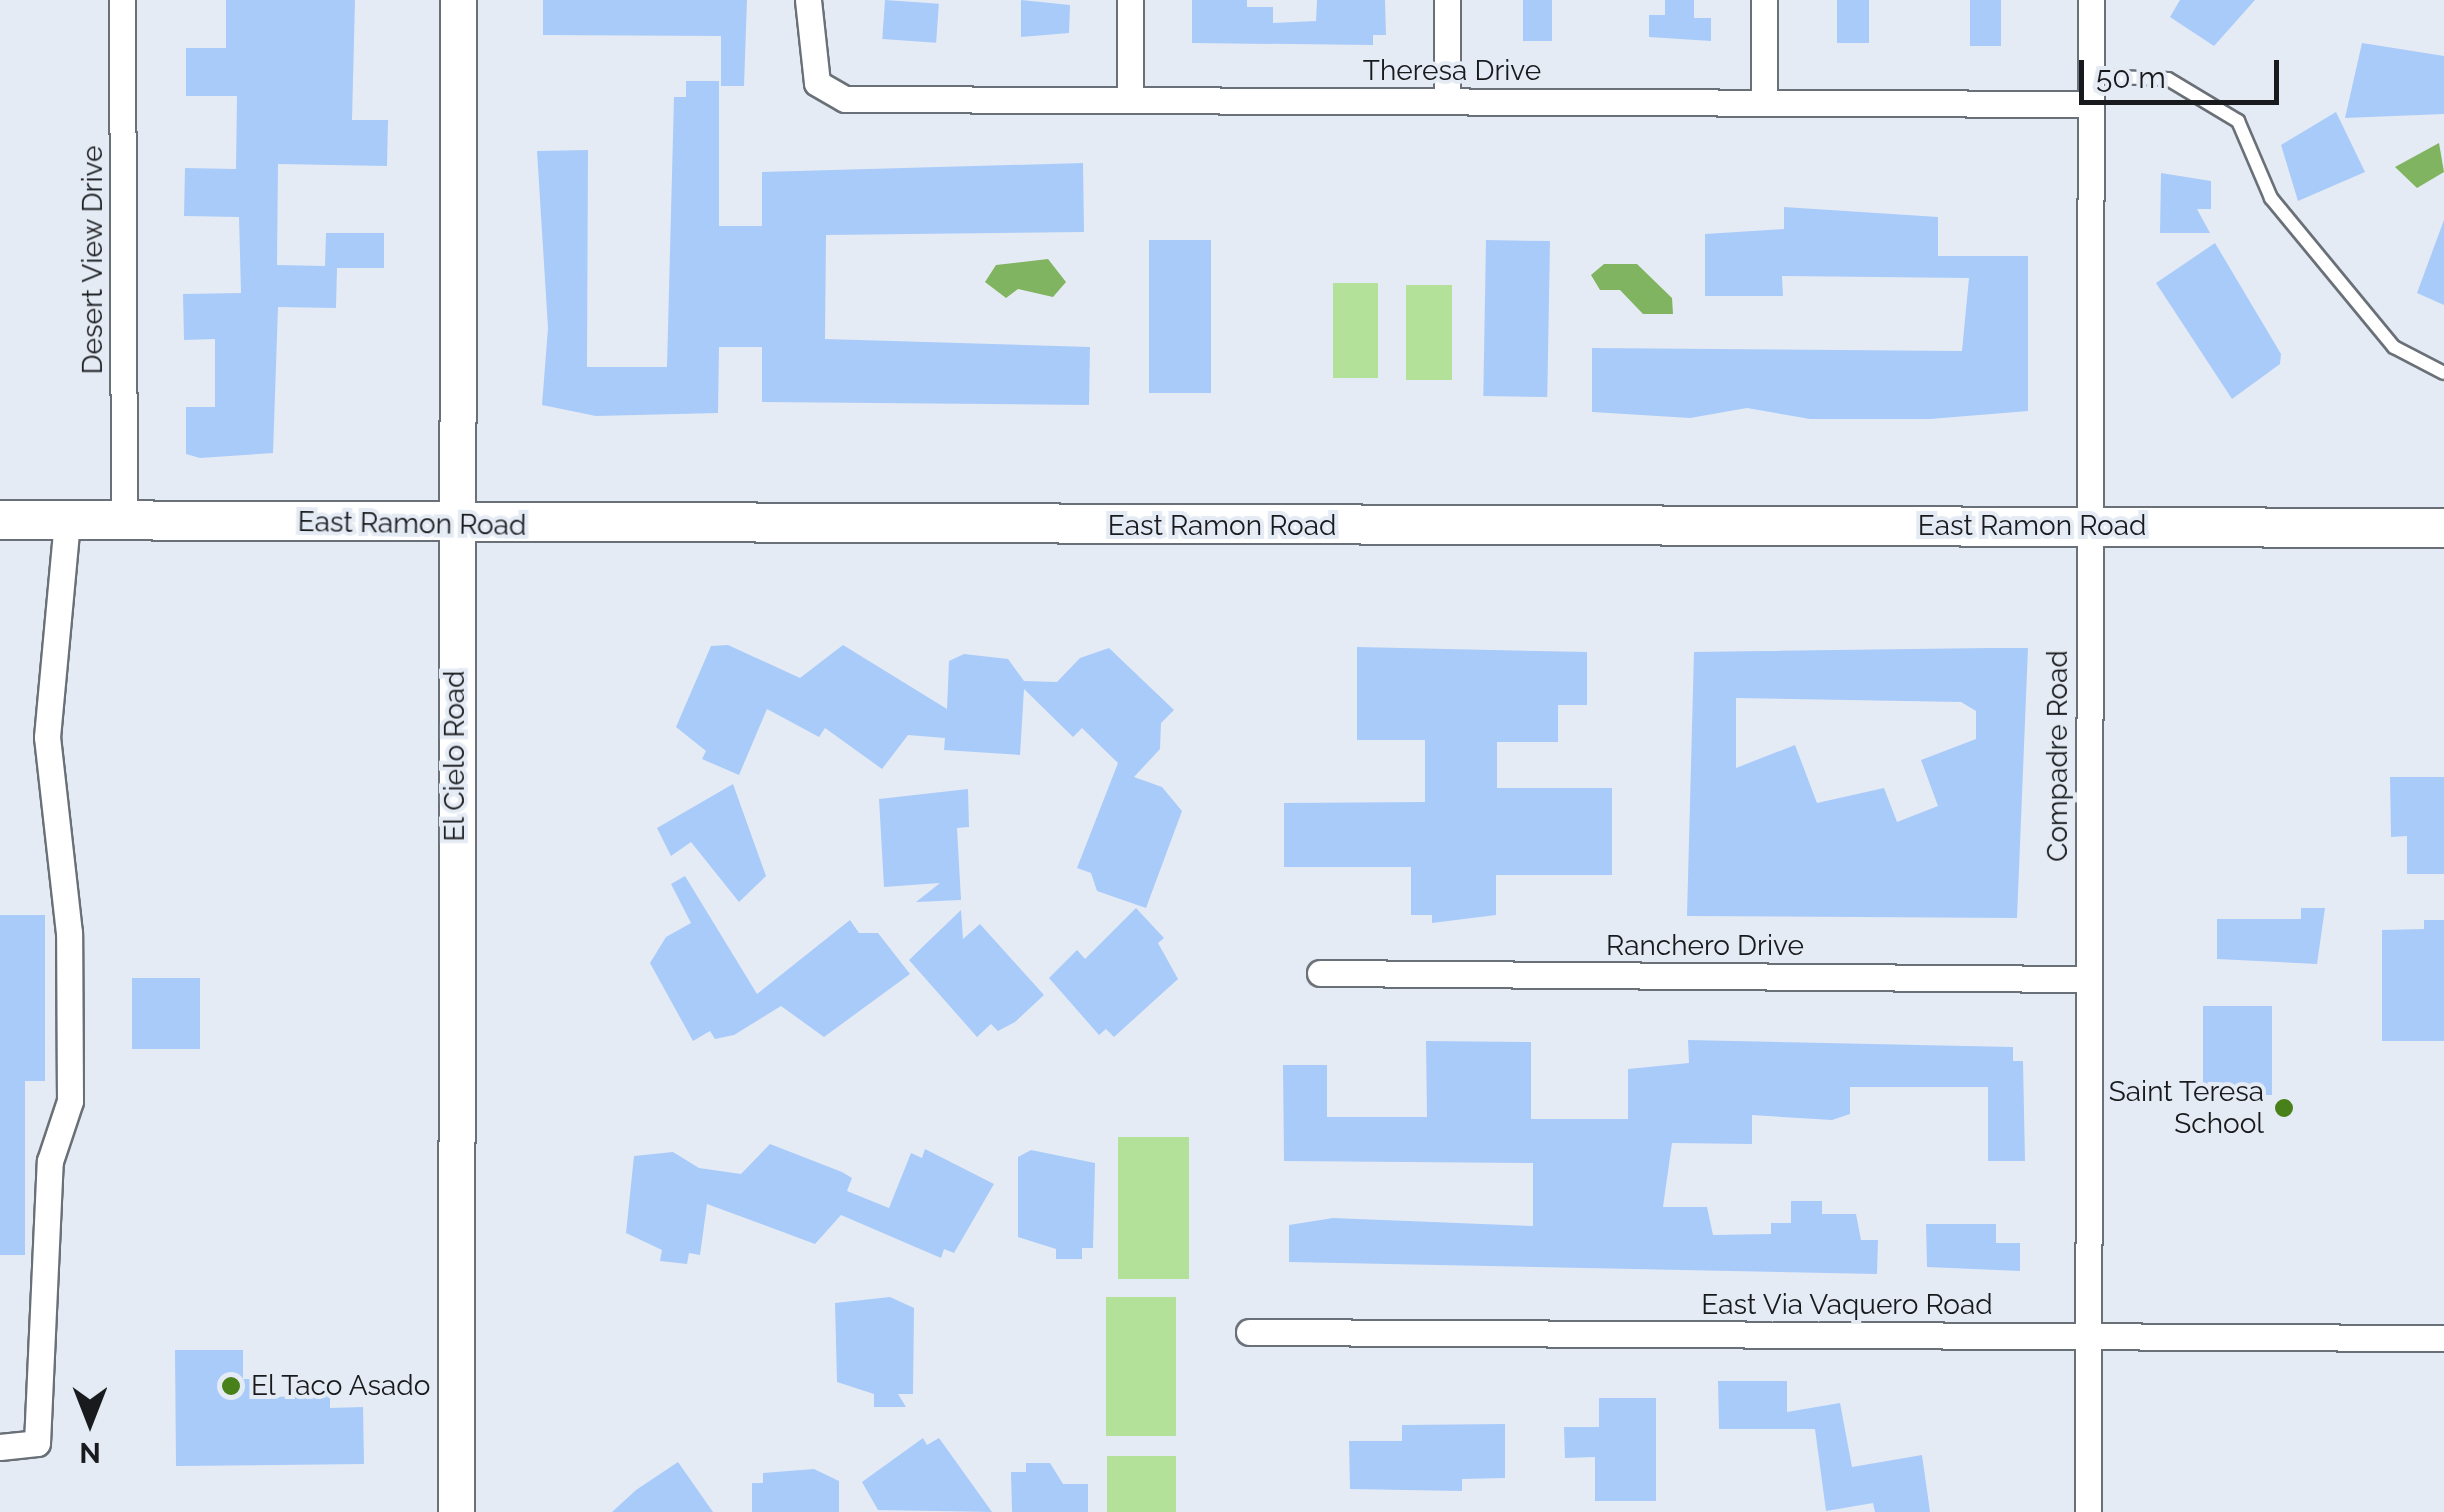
<!DOCTYPE html>
<style>
body{margin:0}
#map{position:relative;width:2444px;height:1512px;overflow:hidden;background:#e5ebf4;font-family:Raleway,sans-serif}
div>[style]{position:absolute}
[style*='--x']{left:calc(var(--x)*1px);top:calc(var(--y)*1px);width:calc(var(--w)*1px);rotate:calc(var(--a)*1deg)}
.green>*{inset:0;background:#b3e199;transform-origin:0 0}
.water>*{inset:0;background:#80b460}
.building>*{inset:0;background:#a9cbfa;transform-origin:0 0}
.roads{filter:drop-shadow(2px 0 #6a7077) drop-shadow(-2px 0 #6a7077) drop-shadow(0 2px #6a7077) drop-shadow(0 -2px #6a7077)}
.lane>*{height:12px;margin:-6px;padding:0 6px;transform-origin:6px;border-radius:6px;background:#fff}
.street>*{height:25px;margin:-12.5px;padding:0 12.5px;transform-origin:12.5px;border-radius:12.5px;background:#fff}
.secondary>*{height:35px;margin:-17.5px;padding:0 17.5px;transform-origin:17.5px;border-radius:17.5px;background:#fff}
.primary>*{height:38px;margin:-19px;padding:0 19px;transform-origin:19px;border-radius:19px;background:#fff}
.dots>*{width:28px;height:28px;translate:-50% -50%;box-sizing:border-box;border:5px solid #e5ebf4;border-radius:50%}
span{translate:-50% -50%;white-space:nowrap;text-align:center;line-height:1.15;-webkit-text-stroke:8px #e5ebf4;paint-order:stroke}
.street-label{font-size:28px;color:#181a1d}
.poi-label{font-size:28px;color:#181a1d}
.right{translate:-100% -50%;text-align:right}
.left{translate:0 -50%;text-align:left}
.north{position:absolute;left:40px;top:1372px;width:100px;height:100px;-webkit-text-stroke:8px #e5ebf4;paint-order:stroke;rotate:180deg;font-size:28px;font-weight:700;line-height:40px;text-align:center;color:#181a1d}
.north::after{content:'';display:block;margin:auto;width:35px;height:45px;background:#181a1d;clip-path:polygon(50% 0,100% 100%,50% 72%,0 100%)}
.scale{position:absolute;left:2079px;top:60px;width:200px;height:45px;box-sizing:border-box;border:5px solid #181a1d;border-top:0;padding-left:12px;font-size:30px;line-height:35px;white-space:nowrap;color:#181a1d;-webkit-text-stroke:8px #e5ebf4;paint-order:stroke}
</style>
<div id="map">
<div class="green">
<div style="left:1333px;top:283px;width:45px;height:95px"></div>
<div style="left:1406px;top:285px;width:46px;height:95px"></div>
<div style="left:1189px;top:1137px;width:142px;height:71px;rotate:90deg"></div>
<div style="left:1176px;top:1297px;width:139px;height:70px;rotate:90deg"></div>
<div style="left:1107px;top:1456px;width:69px;height:56px"></div>
</div>
<div class="water">
<div style="clip-path:polygon(2439px 143px,2444px 172px,2417px 188px,2395px 167px)"></div>
<div style="clip-path:polygon(1048px 259px,1066px 282px,1053px 297px,1018px 289px,1006px 298px,985px 282px,996px 265px)"></div>
<div style="clip-path:polygon(1604px 264px,1637px 264px,1672px 298px,1673px 314px,1643px 314px,1620px 290px,1600px 290px,1591px 275px)"></div>
</div>
<div class="building">
<div style="clip-path:polygon(226px 0,355px 0,352px 120px,388px 120px,387px 166px,278px 164px,277px 265px,325px 266px,326px 233px,384px 233px,384px 268px,337px 268px,336px 308px,278px 307px,273px 453px,200px 458px,186px 454px,186px 407px,215px 407px,215px 339px,184px 340px,183px 294px,241px 293px,239px 217px,184px 216px,185px 168px,236px 169px,237px 96px,186px 96px,186px 48px,226px 48px)"></div>
<div style="clip-path:polygon(543px 0,747px 0,744px 86px,721px 86px,721px 36px,543px 35px)"></div>
<div style="left:885px;top:0;width:54px;height:39px;rotate:4deg"></div>
<div style="clip-path:polygon(1021px 0,1070px 5px,1069px 33px,1021px 37px)"></div>
<div style="clip-path:polygon(1192px 0,1247px 0,1247px 7px,1273px 7px,1273px 23px,1316px 21px,1317px 0,1385px 0,1386px 35px,1373px 35px,1373px 45px,1192px 43px)"></div>
<div style="left:1523px;top:0;width:29px;height:41px"></div>
<div style="clip-path:polygon(1665px 0,1694px 0,1694px 18px,1711px 18px,1711px 41px,1649px 37px,1649px 15px,1665px 15px)"></div>
<div style="left:1837px;top:0;width:32px;height:43px"></div>
<div style="left:1970px;top:0;width:31px;height:46px"></div>
<div style="clip-path:polygon(2180px 0,2255px 0,2214px 46px,2170px 17px)"></div>
<div style="clip-path:polygon(2362px 43px,2444px 56px,2444px 114px,2345px 118px)"></div>
<div style="clip-path:polygon(686px 81px,719px 81px,719px 226px,762px 226px,762px 172px,1083px 163px,1084px 232px,826px 235px,825px 339px,1090px 347px,1089px 405px,762px 402px,762px 347px,719px 347px,718px 413px,596px 416px,542px 405px,548px 328px,537px 151px,588px 150px,587px 367px,667px 367px,674px 97px,686px 97px)"></div>
<div style="clip-path:polygon(2336px 112px,2365px 172px,2298px 201px,2281px 145px)"></div>
<div style="clip-path:polygon(2161px 173px,2211px 181px,2211px 209px,2197px 209px,2210px 233px,2160px 233px)"></div>
<div style="clip-path:polygon(1784px 207px,1938px 217px,1938px 256px,2028px 256px,2028px 411px,1930px 419px,1810px 419px,1747px 408px,1690px 418px,1592px 412px,1592px 348px,1962px 351px,1969px 278px,1782px 276px,1783px 296px,1705px 296px,1705px 234px,1784px 229px)"></div>
<div style="clip-path:polygon(2444px 220px,2444px 305px,2417px 293px)"></div>
<div style="left:1149px;top:240px;width:62px;height:153px"></div>
<div style="left:1486px;top:240px;width:64px;height:156px;rotate:1deg"></div>
<div style="clip-path:polygon(2215px 243px,2281px 354px,2280px 364px,2232px 399px,2156px 283px)"></div>
<div style="clip-path:polygon(728px 645px,800px 678px,843px 645px,947px 709px,949px 661px,964px 654px,1008px 659px,1024px 681px,1057px 682px,1080px 658px,1109px 648px,1174px 710px,1161px 723px,1160px 749px,1134px 777px,1162px 787px,1182px 811px,1146px 908px,1097px 891px,1091px 873px,1077px 868px,1118px 763px,1082px 728px,1073px 737px,1024px 689px,1020px 755px,944px 750px,945px 738px,908px 735px,882px 769px,825px 728px,819px 737px,767px 709px,739px 775px,702px 759px,706px 751px,676px 727px,711px 646px)"></div>
<div style="clip-path:polygon(1357px 647px,1587px 652px,1587px 705px,1558px 705px,1558px 742px,1497px 742px,1497px 788px,1612px 788px,1612px 875px,1496px 875px,1496px 915px,1432px 923px,1432px 915px,1411px 915px,1411px 867px,1284px 867px,1284px 803px,1425px 802px,1425px 740px,1357px 740px)"></div>
<div style="clip-path:polygon(evenodd,1988px 648px,2028px 648px,2017px 918px,1687px 916px,1694px 652px,1988px 648px,1736px 698px,1961px 702px,1976px 711px,1976px 739px,1921px 760px,1938px 806px,1897px 822px,1884px 788px,1817px 803px,1795px 745px,1736px 768px,1736px 698px)"></div>
<div style="clip-path:polygon(2390px 777px,2444px 777px,2444px 874px,2407px 874px,2407px 836px,2391px 837px)"></div>
<div style="clip-path:polygon(733px 784px,766px 876px,739px 902px,691px 842px,671px 856px,657px 828px)"></div>
<div style="clip-path:polygon(968px 789px,969px 827px,957px 828px,961px 900px,916px 902px,940px 883px,884px 887px,879px 799px)"></div>
<div style="clip-path:polygon(685px 876px,757px 994px,850px 920px,859px 933px,878px 933px,910px 974px,824px 1037px,781px 1006px,734px 1035px,715px 1039px,710px 1031px,693px 1041px,650px 963px,666px 937px,691px 923px,671px 884px)"></div>
<div style="clip-path:polygon(1136px 908px,1164px 938px,1158px 943px,1178px 979px,1114px 1037px,1106px 1029px,1099px 1035px,1049px 978px,1077px 950px,1085px 959px)"></div>
<div style="clip-path:polygon(2301px 908px,2325px 908px,2317px 964px,2217px 959px,2217px 919px,2301px 919px)"></div>
<div style="clip-path:polygon(961px 910px,963px 939px,980px 924px,1044px 995px,1015px 1022px,998px 1031px,991px 1024px,977px 1037px,909px 960px)"></div>
<div style="clip-path:polygon(0 915px,45px 915px,45px 1081px,25px 1081px,25px 1255px,0 1255px)"></div>
<div style="clip-path:polygon(2424px 920px,2444px 920px,2444px 1041px,2382px 1041px,2382px 930px,2424px 929px)"></div>
<div style="left:132px;top:978px;width:68px;height:71px"></div>
<div style="left:2203px;top:1006px;width:69px;height:89px"></div>
<div style="clip-path:polygon(1688px 1040px,2013px 1047px,2013px 1061px,2023px 1061px,2025px 1161px,1988px 1161px,1988px 1087px,1850px 1087px,1850px 1114px,1832px 1120px,1752px 1115px,1752px 1144px,1672px 1143px,1663px 1207px,1707px 1207px,1713px 1235px,1771px 1234px,1771px 1223px,1791px 1223px,1791px 1201px,1822px 1201px,1822px 1214px,1856px 1214px,1861px 1240px,1878px 1240px,1877px 1274px,1289px 1262px,1289px 1225px,1333px 1218px,1533px 1226px,1533px 1163px,1284px 1161px,1283px 1065px,1327px 1065px,1327px 1117px,1427px 1117px,1426px 1041px,1531px 1042px,1531px 1119px,1628px 1119px,1628px 1069px,1689px 1063px)"></div>
<div style="clip-path:polygon(770px 1144px,842px 1172px,852px 1178px,847px 1191px,889px 1208px,911px 1153px,922px 1158px,925px 1149px,994px 1184px,954px 1253px,944px 1249px,941px 1258px,841px 1215px,815px 1244px,707px 1204px,700px 1255px,689px 1253px,687px 1264px,660px 1261px,662px 1250px,626px 1233px,634px 1156px,673px 1152px,699px 1168px,741px 1174px)"></div>
<div style="clip-path:polygon(1031px 1150px,1095px 1163px,1093px 1248px,1082px 1248px,1082px 1259px,1056px 1259px,1056px 1249px,1018px 1237px,1018px 1157px)"></div>
<div style="clip-path:polygon(1926px 1224px,1996px 1224px,1996px 1243px,2020px 1243px,2020px 1271px,1927px 1267px)"></div>
<div style="clip-path:polygon(890px 1297px,914px 1308px,913px 1394px,898px 1394px,906px 1407px,874px 1407px,874px 1394px,837px 1382px,835px 1303px)"></div>
<div style="clip-path:polygon(175px 1350px,243px 1350px,243px 1379px,258px 1379px,258px 1397px,330px 1396px,330px 1408px,363px 1407px,364px 1464px,176px 1466px)"></div>
<div style="clip-path:polygon(1718px 1381px,1787px 1381px,1787px 1412px,1840px 1403px,1852px 1467px,1922px 1455px,1930px 1512px,1875px 1512px,1873px 1503px,1826px 1511px,1815px 1429px,1719px 1429px)"></div>
<div style="clip-path:polygon(1599px 1398px,1656px 1398px,1656px 1501px,1595px 1501px,1595px 1457px,1565px 1458px,1564px 1427px,1599px 1427px)"></div>
<div style="clip-path:polygon(1505px 1424px,1505px 1478px,1462px 1479px,1462px 1491px,1350px 1489px,1349px 1441px,1402px 1441px,1402px 1425px)"></div>
<div style="clip-path:polygon(923px 1438px,927px 1445px,939px 1438px,992px 1512px,878px 1510px,862px 1482px)"></div>
<div style="clip-path:polygon(678px 1462px,713px 1512px,612px 1512px,636px 1490px)"></div>
<div style="clip-path:polygon(1026px 1463px,1050px 1463px,1063px 1484px,1088px 1484px,1088px 1512px,1012px 1512px,1011px 1472px,1026px 1472px)"></div>
<div style="clip-path:polygon(814px 1469px,839px 1481px,839px 1512px,752px 1512px,752px 1483px,763px 1483px,763px 1473px)"></div>
</div>
<div class="roads">
<div class="lane">
<div style="--x:2090;--y:76;--w:78;--a:2.2"></div>
<div style="--x:2168;--y:79;--w:82;--a:31"></div>
<div style="--x:2238;--y:121;--w:84;--a:66.8"></div>
<div style="--x:2271;--y:198;--w:193;--a:50.5"></div>
<div style="--x:2394;--y:347;--w:56;--a:27.5"></div>
</div>
<div class="street">
<div style="--x:122;--y:0;--w:520;--a:89.78"></div>
<div style="--x:808;--y:0;--w:83;--a:83.8"></div>
<div style="--x:817;--y:83;--w:32;--a:30"></div>
<div style="--x:845;--y:99;--w:1246;--a:0.23"></div>
<div style="--x:1130;--y:0;--w:99;--a:90"></div>
<div style="--x:1447;--y:0;--w:101;--a:90"></div>
<div style="--x:1764;--y:103;--w:103;--a:-90"></div>
<div style="--x:1320;--y:973;--w:769;--a:0.45"></div>
<div style="--x:1249;--y:1332;--w:1195;--a:0.29"></div>
<div style="--x:0;--y:1447;--w:37;--a:-6"></div>
<div style="--x:37;--y:1443;--w:282;--a:-87.4"></div>
<div style="--x:50;--y:1161;--w:63;--a:-71.6"></div>
<div style="--x:70;--y:1101;--w:168;--a:-90.3"></div>
<div style="--x:69;--y:933;--w:197;--a:-96.4"></div>
<div style="--x:47;--y:737;--w:218;--a:-84.7"></div>
<div style="--x:2088;--y:1512;--w:1512;--a:-89.89"></div>
</div>
<div class="secondary">
<div style="--x:456;--y:1512;--w:1512;--a:-89.92"></div>
</div>
<div class="primary">
<div style="--x:0;--y:520;--w:2444;--a:0.19"></div>
</div>
</div>
<div class="dots">
<div style="left:2284px;top:1108px;background:#488019"></div>
<div style="left:231px;top:1386px;background:#488019"></div>
</div>
<div class="street-label">
<span style="left:1452px;top:71px">Theresa Drive</span>
<span style="left:93px;top:260px;rotate:-90deg">Desert View Drive</span>
<span style="left:412px;top:524px;rotate:1deg">East Ramon Road</span>
<span style="left:1222px;top:526px">East Ramon Road</span>
<span style="left:2032px;top:526px">East Ramon Road</span>
<span style="left:455px;top:756px;rotate:-90deg">El Cielo Road</span>
<span style="left:2058px;top:756px;rotate:-90deg">Compadre Road</span>
<span style="left:1705px;top:946px">Ranchero Drive</span>
<span style="left:1847px;top:1305px">East Via Vaquero Road</span>
</div>
<div class="poi-label">
<span class="right" style="left:2264px;top:1108px">Saint Teresa<br>School</span>
<span class="left" style="left:251px;top:1386px">El Taco Asado</span>
</div>
<div class="north">N</div>
<div class="scale">50 m</div>
</div>
